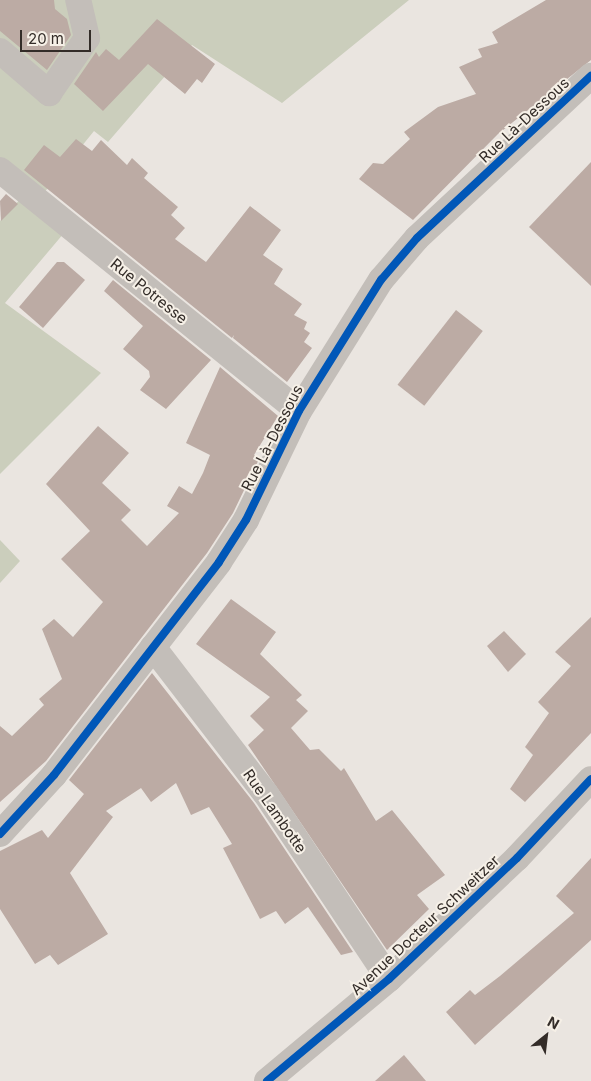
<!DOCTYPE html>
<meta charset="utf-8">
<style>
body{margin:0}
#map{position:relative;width:591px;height:1081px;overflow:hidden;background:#eae5e0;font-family:Inter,sans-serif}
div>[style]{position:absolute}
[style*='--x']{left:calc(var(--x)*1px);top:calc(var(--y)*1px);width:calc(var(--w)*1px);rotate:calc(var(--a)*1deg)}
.green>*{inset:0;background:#cbcebc}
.building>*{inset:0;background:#bcaba4;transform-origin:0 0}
.minor>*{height:26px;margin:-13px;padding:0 13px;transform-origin:13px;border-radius:13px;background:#c3beb9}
.cycleway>*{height:8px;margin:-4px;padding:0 4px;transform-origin:4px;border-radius:4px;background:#0057b8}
span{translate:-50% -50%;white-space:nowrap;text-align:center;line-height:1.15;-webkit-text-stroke:4px #f6f0e7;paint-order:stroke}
.street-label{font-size:15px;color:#332c28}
.north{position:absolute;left:521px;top:1011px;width:50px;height:50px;-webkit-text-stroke:4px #f6f0e7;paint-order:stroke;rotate:29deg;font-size:14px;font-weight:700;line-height:20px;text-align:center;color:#332c28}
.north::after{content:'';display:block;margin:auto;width:18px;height:22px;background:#332c28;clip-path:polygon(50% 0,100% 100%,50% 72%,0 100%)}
.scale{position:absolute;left:20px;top:30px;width:71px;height:22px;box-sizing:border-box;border:2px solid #332c28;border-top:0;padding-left:6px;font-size:15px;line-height:18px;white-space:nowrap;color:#332c28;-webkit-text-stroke:4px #f6f0e7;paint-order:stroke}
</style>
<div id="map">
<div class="green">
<div style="clip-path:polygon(0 0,409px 0,282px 103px,192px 45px,108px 142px,94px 131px,43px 194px,0 160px)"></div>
<div style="clip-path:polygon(24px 195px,64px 233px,5px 303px,101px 373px,0 474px,0 221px)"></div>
<div style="clip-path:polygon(0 540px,20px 561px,0 583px)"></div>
</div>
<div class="building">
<div style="clip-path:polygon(0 0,54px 0,55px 9px,67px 19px,71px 35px,47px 70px,0 31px)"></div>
<div style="clip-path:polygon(546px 0,591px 0,591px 60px,498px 134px,413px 220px,359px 179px,373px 163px,383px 164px,410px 139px,404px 132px,438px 107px,476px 94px,459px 67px,482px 57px,478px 49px,498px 43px,492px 32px)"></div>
<div style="clip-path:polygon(157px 19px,215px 64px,202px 83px,197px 79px,185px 94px,148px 64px,103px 111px,74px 84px,96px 52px,99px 57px,106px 49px,119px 60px)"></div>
<div style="clip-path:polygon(76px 139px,92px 151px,101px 140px,127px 165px,132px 158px,148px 173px,144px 178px,178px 207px,171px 215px,185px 228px,175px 239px,206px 262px,250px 206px,281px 230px,263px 255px,283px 269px,274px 284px,302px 304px,294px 315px,307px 322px,304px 329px,310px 333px,304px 342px,312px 348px,287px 382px,233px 338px,234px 335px,232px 338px,24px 170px,44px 145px,60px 157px)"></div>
<div style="clip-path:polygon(591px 162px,591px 286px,529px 227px)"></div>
<div style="clip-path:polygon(6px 194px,18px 204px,1px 221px,0 201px)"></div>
<div style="clip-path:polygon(57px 262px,64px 262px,85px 280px,43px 328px,19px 307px)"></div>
<div style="clip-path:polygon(113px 280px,211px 360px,166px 409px,140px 390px,150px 377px,149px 371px,123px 349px,143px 326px,104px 291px)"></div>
<div style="left:456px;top:310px;width:34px;height:95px;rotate:38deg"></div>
<div style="clip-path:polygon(220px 367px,278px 416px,254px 455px,260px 457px,233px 513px,207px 553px,46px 761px,0 802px,0 726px,12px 736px,44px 705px,39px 699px,62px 679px,42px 629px,54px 619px,73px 637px,103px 602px,61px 559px,90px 531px,46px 484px,98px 426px,129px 453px,102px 483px,131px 510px,121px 520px,147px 546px,179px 513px,167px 506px,179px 486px,192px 494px,203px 473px,210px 455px,186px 443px)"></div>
<div style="clip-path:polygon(231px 599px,276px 632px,260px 654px,302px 695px,296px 700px,308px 711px,291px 728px,310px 750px,319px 749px,341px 771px,344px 768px,376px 821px,392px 810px,445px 875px,417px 895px,429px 909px,387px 950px,248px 745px,264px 730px,250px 716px,270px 697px,196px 644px)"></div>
<div style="clip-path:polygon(591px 617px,591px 733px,525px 802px,510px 789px,533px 755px,525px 747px,549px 713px,538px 702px,571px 666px,555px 652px)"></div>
<div style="clip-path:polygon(504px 631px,526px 654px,508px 672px,487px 646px)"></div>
<div style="clip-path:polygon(152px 673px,254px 803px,353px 952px,341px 955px,308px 907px,285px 924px,276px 911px,260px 919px,223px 848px,232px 844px,209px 807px,191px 815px,176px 783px,151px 802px,141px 788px,106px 811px,113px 817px,70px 873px,108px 934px,58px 965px,50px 955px,35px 964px,0 909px,0 851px,42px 830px,48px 838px,84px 794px,69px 780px)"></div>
<div style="clip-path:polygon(591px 858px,591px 940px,475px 1045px,446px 1012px,470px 990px,475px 995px,500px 976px,574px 913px,556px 896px)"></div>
<div style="clip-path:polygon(404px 1055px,426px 1081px,375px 1081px)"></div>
</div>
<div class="minor">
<div style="--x:0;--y:51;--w:65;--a:40.6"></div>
<div style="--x:49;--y:93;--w:67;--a:-55.4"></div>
<div style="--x:87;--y:38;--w:39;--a:-103"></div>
<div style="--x:0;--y:170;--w:384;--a:38.9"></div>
<div style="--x:153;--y:647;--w:185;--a:52.5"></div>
<div style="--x:266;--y:794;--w:222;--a:56.4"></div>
<div style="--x:0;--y:834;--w:80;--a:-47.5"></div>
<div style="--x:54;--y:775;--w:269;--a:-52.2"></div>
<div style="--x:219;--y:562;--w:50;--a:-57.3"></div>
<div style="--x:246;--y:520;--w:121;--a:-64.1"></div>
<div style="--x:299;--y:411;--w:155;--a:-58"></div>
<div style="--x:381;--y:280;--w:55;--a:-49.4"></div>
<div style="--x:417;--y:238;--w:238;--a:-43"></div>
<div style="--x:267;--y:1081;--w:159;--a:-39.9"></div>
<div style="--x:389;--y:979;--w:176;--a:-43.4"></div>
<div style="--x:517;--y:858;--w:108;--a:-46.9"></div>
</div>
<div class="cycleway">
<div style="--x:0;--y:834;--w:80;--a:-47.5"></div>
<div style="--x:54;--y:775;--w:269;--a:-52.2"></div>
<div style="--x:219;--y:562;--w:50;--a:-57.3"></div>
<div style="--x:246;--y:520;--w:121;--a:-64.1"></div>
<div style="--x:299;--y:411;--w:155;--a:-58"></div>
<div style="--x:381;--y:280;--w:55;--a:-49.4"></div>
<div style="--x:417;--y:238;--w:238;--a:-43"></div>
<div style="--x:267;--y:1081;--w:159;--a:-39.9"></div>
<div style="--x:389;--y:979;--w:176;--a:-43.4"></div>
<div style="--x:517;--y:858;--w:108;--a:-46.9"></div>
</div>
<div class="street-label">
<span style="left:524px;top:120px;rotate:-43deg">Rue Là-Dessous</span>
<span style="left:149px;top:291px;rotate:39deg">Rue Potresse</span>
<span style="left:272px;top:438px;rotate:-63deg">Rue Là-Dessous</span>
<span style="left:275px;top:811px;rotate:55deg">Rue Lambotte</span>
<span style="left:425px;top:925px;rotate:-43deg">Avenue Docteur Schweitzer</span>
</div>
<div class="north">N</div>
<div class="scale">20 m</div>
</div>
